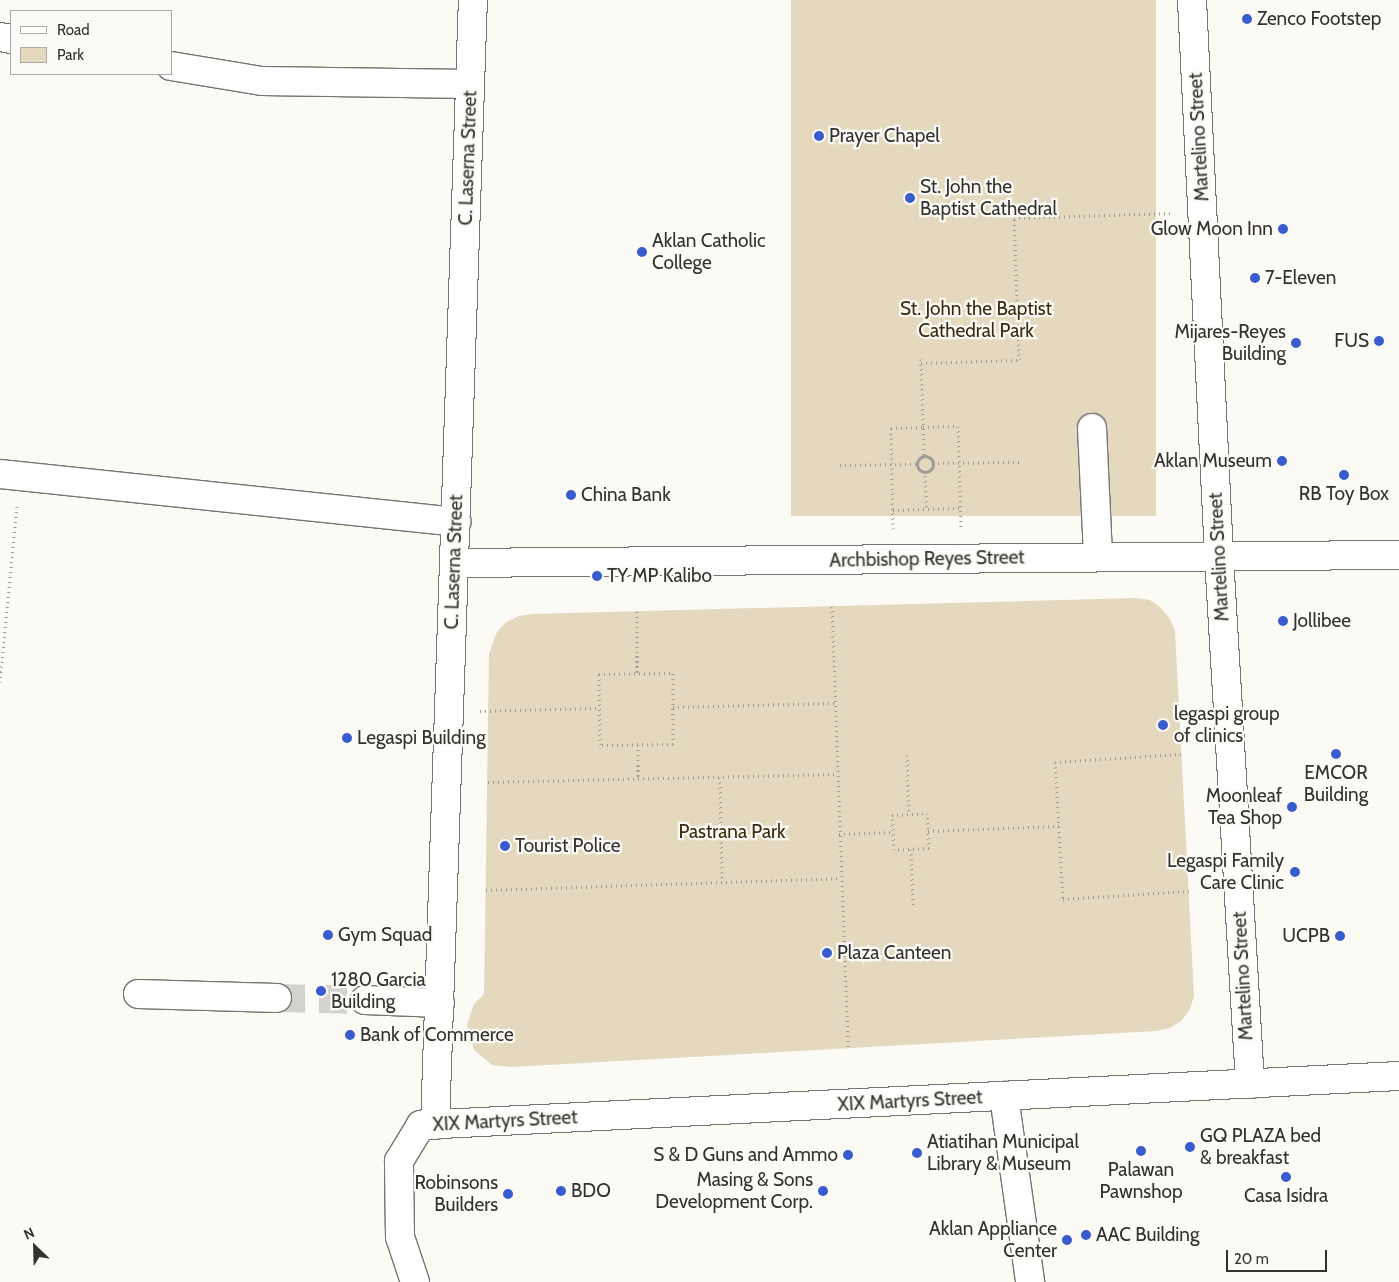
<!DOCTYPE html>
<style>
body{margin:0}
#map{position:relative;width:1399px;height:1282px;overflow:hidden;background:#fcfaf5;font-family:Cabin,sans-serif}
div>[style]{position:absolute}
[style*='--x']{left:calc(var(--x)*1px);top:calc(var(--y)*1px);width:calc(var(--w)*1px);rotate:calc(var(--a)*1deg)}
.green>*{inset:0;background:#e4d9bf;transform-origin:0 0}
.minor-tunnel>*{height:28px;margin-top:-14px;transform-origin:0;background:repeating-linear-gradient(90deg,#d4d2ce 0 28px,transparent 0 42px)}
.path>*{height:3px;margin-top:-1.5px;transform-origin:0;background:repeating-linear-gradient(90deg,#9d9c98 0 1px,transparent 0 5px)}
.path>.ring{margin:-1.5px;padding:0;box-sizing:content-box;background:none;border:3px solid #9d9c98;border-radius:50%}
.roads{filter:drop-shadow(1px 0 #767470) drop-shadow(-1px 0 #767470) drop-shadow(0 1px #767470) drop-shadow(0 -1px #767470)}
.minor>*{height:28px;margin:-14px;padding:0 14px;transform-origin:14px;border-radius:14px;background:#fff}
.dots>*{width:14px;height:14px;translate:-50% -50%;box-sizing:border-box;border:2px solid #fcfaf5;border-radius:50%}
span{translate:-50% -50%;white-space:nowrap;text-align:center;line-height:1.15;-webkit-text-stroke:4.5px #fcfaf5;paint-order:stroke}
.poi-label{font-size:19px;color:#333230}
.left{translate:0 -50%;text-align:left}
.right{translate:-100% -50%;text-align:right}
.street-label{font-size:19px;color:#333230}
.park-label{font-size:19px;color:#392c0d}
.legend{position:absolute;left:10px;top:10px;width:162px;height:65px;box-sizing:border-box;background:#fcfaf5;border:1px solid #acaaa6;margin:0;padding:6px 9px;list-style:none;font-size:15px;color:#333230}
.legend li{display:flex;align-items:center;gap:10px;height:25px}
.legend b{width:25px;border:1px solid #acaaa6}
.north{position:absolute;left:10px;top:1222px;width:50px;height:50px;-webkit-text-stroke:4px #fcfaf5;paint-order:stroke;rotate:336deg;font-size:14px;font-weight:700;line-height:20px;text-align:center;color:#333230}
.north::after{content:'';display:block;margin:auto;width:18px;height:22px;background:#333230;clip-path:polygon(50% 0,100% 100%,50% 72%,0 100%)}
.scale{position:absolute;left:1226px;top:1250px;width:101px;height:22px;box-sizing:border-box;border:2px solid #333230;border-top:0;padding-left:6px;font-size:15px;line-height:18px;white-space:nowrap;color:#333230;-webkit-text-stroke:4px #fcfaf5;paint-order:stroke}
</style>
<div id="map">
<div class="green">
<div style="left:791px;top:0;width:365px;height:516px"></div>
<div style="clip-path:polygon(1136px 598px,1150px 600px,1161px 608px,1170px 619px,1175px 631px,1194px 996px,1190px 1009px,1182px 1020px,1170px 1028px,1157px 1031px,511px 1067px,492px 1065px,474px 1050px,467px 1025px,474px 1004px,484px 994px,489px 653px,497px 632px,506px 622px,519px 616px,532px 614px)"></div>
</div>
<div class="minor-tunnel">
<div style="--x:277;--y:998;--w:88;--a:1.3"></div>
</div>
<div class="path">
<div style="--x:921;--y:359;--w:97;--a:88.2"></div>
<div style="--x:921;--y:363;--w:98;--a:-1.8"></div>
<div style="--x:1019;--y:360;--w:142;--a:-92"></div>
<div style="--x:1014;--y:218;--w:158;--a:-1.8"></div>
<div class="ring" style="left:917px;top:456px;width:13px;height:13px"></div>
<div style="--x:933;--y:463;--w:86;--a:-0.7"></div>
<div style="--x:840;--y:465;--w:77;--a:-0.7"></div>
<div style="--x:925;--y:471;--w:38;--a:88"></div>
<div style="--x:893;--y:510;--w:67;--a:-1.7"></div>
<div style="--x:893;--y:529;--w:101;--a:-91.1"></div>
<div style="--x:891;--y:428;--w:32;--a:-2"></div>
<div style="--x:923;--y:427;--w:35;--a:-2"></div>
<div style="--x:958;--y:426;--w:101;--a:88.3"></div>
<div style="--x:832;--y:606;--w:443;--a:87.9"></div>
<div style="--x:637;--y:611;--w:63;--a:90"></div>
<div style="--x:673;--y:673;--w:71;--a:90"></div>
<div style="--x:673;--y:744;--w:73;--a:179.2"></div>
<div style="--x:600;--y:745;--w:71;--a:-90.8"></div>
<div style="--x:599;--y:674;--w:74;--a:-0.8"></div>
<div style="--x:0;--y:682;--w:177;--a:-84.5"></div>
<div style="--x:673;--y:707;--w:162;--a:-1.4"></div>
<div style="--x:480;--y:711;--w:119;--a:-1.4"></div>
<div style="--x:638;--y:745;--w:34;--a:90"></div>
<div style="--x:1181;--y:754;--w:126;--a:176.4"></div>
<div style="--x:1055;--y:762;--w:137;--a:86.7"></div>
<div style="--x:1063;--y:899;--w:126;--a:-3.6"></div>
<div style="--x:907;--y:755;--w:59;--a:88.1"></div>
<div style="--x:720;--y:777;--w:105;--a:88.9"></div>
<div style="--x:488;--y:782;--w:350;--a:-1.3"></div>
<div style="--x:927;--y:813;--w:35;--a:87"></div>
<div style="--x:929;--y:848;--w:35;--a:177"></div>
<div style="--x:894;--y:850;--w:35;--a:-93"></div>
<div style="--x:892;--y:815;--w:35;--a:-3"></div>
<div style="--x:928;--y:831;--w:131;--a:-2.2"></div>
<div style="--x:839;--y:834;--w:54;--a:-2.1"></div>
<div style="--x:911;--y:849;--w:56;--a:88"></div>
<div style="--x:486;--y:890;--w:355;--a:-1.9"></div>
</div>
<div class="roads">
<div class="minor">
<div style="--x:1192;--y:0;--w:558;--a:87.22"></div>
<div style="--x:1219;--y:557;--w:528;--a:86.63"></div>
<div style="--x:0;--y:37;--w:11;--a:10"></div>
<div style="--x:171;--y:66;--w:92;--a:9.4"></div>
<div style="--x:262;--y:81;--w:208;--a:0.8"></div>
<div style="--x:1092;--y:428;--w:129;--a:87.3"></div>
<div style="--x:0;--y:474;--w:459;--a:6"></div>
<div style="--x:454;--y:563;--w:945;--a:-0.49"></div>
<div style="--x:138;--y:994;--w:139;--a:1.6"></div>
<div style="--x:365;--y:1000;--w:75;--a:2.3"></div>
<div style="--x:1004;--y:1096;--w:188;--a:82"></div>
<div style="--x:435;--y:1125;--w:1126;--a:-88.07"></div>
<div style="--x:415;--y:1282;--w:47;--a:-108.4"></div>
<div style="--x:400;--y:1237;--w:76;--a:-90.8"></div>
<div style="--x:399;--y:1161;--w:42;--a:-58.6"></div>
<div style="--x:421;--y:1125;--w:979;--a:-2.87"></div>
</div>
</div>
<div class="dots">
<div style="left:1247px;top:19px;background:#385ccd"></div>
<div style="left:819px;top:136px;background:#385ccd"></div>
<div style="left:910px;top:198px;background:#385ccd"></div>
<div style="left:1283px;top:229px;background:#385ccd"></div>
<div style="left:642px;top:252px;background:#385ccd"></div>
<div style="left:1255px;top:278px;background:#385ccd"></div>
<div style="left:1379px;top:341px;background:#385ccd"></div>
<div style="left:1296px;top:343px;background:#385ccd"></div>
<div style="left:1282px;top:461px;background:#385ccd"></div>
<div style="left:1344px;top:475px;background:#385ccd"></div>
<div style="left:571px;top:495px;background:#385ccd"></div>
<div style="left:597px;top:576px;background:#385ccd"></div>
<div style="left:1283px;top:621px;background:#385ccd"></div>
<div style="left:1163px;top:725px;background:#385ccd"></div>
<div style="left:347px;top:738px;background:#385ccd"></div>
<div style="left:1336px;top:754px;background:#385ccd"></div>
<div style="left:1292px;top:807px;background:#385ccd"></div>
<div style="left:505px;top:846px;background:#385ccd"></div>
<div style="left:1295px;top:872px;background:#385ccd"></div>
<div style="left:328px;top:935px;background:#385ccd"></div>
<div style="left:1340px;top:936px;background:#385ccd"></div>
<div style="left:827px;top:953px;background:#385ccd"></div>
<div style="left:321px;top:991px;background:#385ccd"></div>
<div style="left:350px;top:1035px;background:#385ccd"></div>
<div style="left:1190px;top:1147px;background:#385ccd"></div>
<div style="left:1141px;top:1151px;background:#385ccd"></div>
<div style="left:917px;top:1153px;background:#385ccd"></div>
<div style="left:848px;top:1155px;background:#385ccd"></div>
<div style="left:1286px;top:1177px;background:#385ccd"></div>
<div style="left:561px;top:1191px;background:#385ccd"></div>
<div style="left:823px;top:1191px;background:#385ccd"></div>
<div style="left:508px;top:1194px;background:#385ccd"></div>
<div style="left:1086px;top:1235px;background:#385ccd"></div>
<div style="left:1067px;top:1240px;background:#385ccd"></div>
</div>
<div class="poi-label">
<span class="left" style="left:1257px;top:19px">Zenco Footstep</span>
<span class="left" style="left:829px;top:136px">Prayer Chapel</span>
<span class="left" style="left:920px;top:198px">St. John the<br>Baptist Cathedral</span>
<span class="right" style="left:1273px;top:229px">Glow Moon Inn</span>
<span class="left" style="left:652px;top:252px">Aklan Catholic<br>College</span>
<span class="left" style="left:1265px;top:278px">7-Eleven</span>
<span class="right" style="left:1286px;top:343px">Mijares-Reyes<br>Building</span>
<span class="right" style="left:1369px;top:341px">FUS</span>
<span class="right" style="left:1272px;top:461px">Aklan Museum</span>
<span style="left:1344px;top:494px">RB Toy Box</span>
<span class="left" style="left:581px;top:495px">China Bank</span>
<span class="left" style="left:607px;top:576px">TY MP Kalibo</span>
<span class="left" style="left:1293px;top:621px">Jollibee</span>
<span class="left" style="left:1174px;top:725px">legaspi group<br>of clinics</span>
<span class="left" style="left:357px;top:738px">Legaspi Building</span>
<span style="left:1336px;top:784px">EMCOR<br>Building</span>
<span class="right" style="left:1282px;top:807px">Moonleaf<br>Tea Shop</span>
<span class="left" style="left:515px;top:846px">Tourist Police</span>
<span class="right" style="left:1284px;top:872px">Legaspi Family<br>Care Clinic</span>
<span class="left" style="left:338px;top:935px">Gym Squad</span>
<span class="right" style="left:1330px;top:936px">UCPB</span>
<span class="left" style="left:837px;top:953px">Plaza Canteen</span>
<span class="left" style="left:331px;top:991px">1280 Garcia<br>Building</span>
<span class="left" style="left:360px;top:1035px">Bank of Commerce</span>
<span class="left" style="left:1200px;top:1147px">GQ PLAZA bed<br>&amp; breakfast</span>
<span class="left" style="left:927px;top:1153px">Atiatihan Municipal<br>Library &amp; Museum</span>
<span class="right" style="left:838px;top:1155px">S &amp; D Guns and Ammo</span>
<span style="left:1141px;top:1181px">Palawan<br>Pawnshop</span>
<span class="right" style="left:813px;top:1191px">Masing &amp; Sons<br>Development Corp.</span>
<span class="right" style="left:498px;top:1194px">Robinsons<br>Builders</span>
<span class="left" style="left:571px;top:1191px">BDO</span>
<span style="left:1286px;top:1196px">Casa Isidra</span>
<span class="right" style="left:1057px;top:1240px">Aklan Appliance<br>Center</span>
<span class="left" style="left:1096px;top:1235px">AAC Building</span>
</div>
<div class="street-label">
<span style="left:1199px;top:137px;rotate:-93deg">Martelino Street</span>
<span style="left:468px;top:158px;rotate:-88deg">C. Laserna Street</span>
<span style="left:1219px;top:557px;rotate:-93deg">Martelino Street</span>
<span style="left:927px;top:559px;rotate:-1deg">Archbishop Reyes Street</span>
<span style="left:454px;top:562px;rotate:-88deg">C. Laserna Street</span>
<span style="left:1243px;top:976px;rotate:-93deg">Martelino Street</span>
<span style="left:910px;top:1101px;rotate:-3deg">XIX Martyrs Street</span>
<span style="left:505px;top:1121px;rotate:-3deg">XIX Martyrs Street</span>
</div>
<div class="park-label">
<span style="left:976px;top:320px">St. John the Baptist<br>Cathedral Park</span>
<span style="left:732px;top:832px">Pastrana Park</span>
</div>
<ul class="legend">
<li><b style="height:6px;background:#fff"></b>Road</li>
<li><b style="height:14px;background:#e4d9bf"></b>Park</li>
</ul>
<div class="north">N</div>
<div class="scale">20 m</div>
</div>
